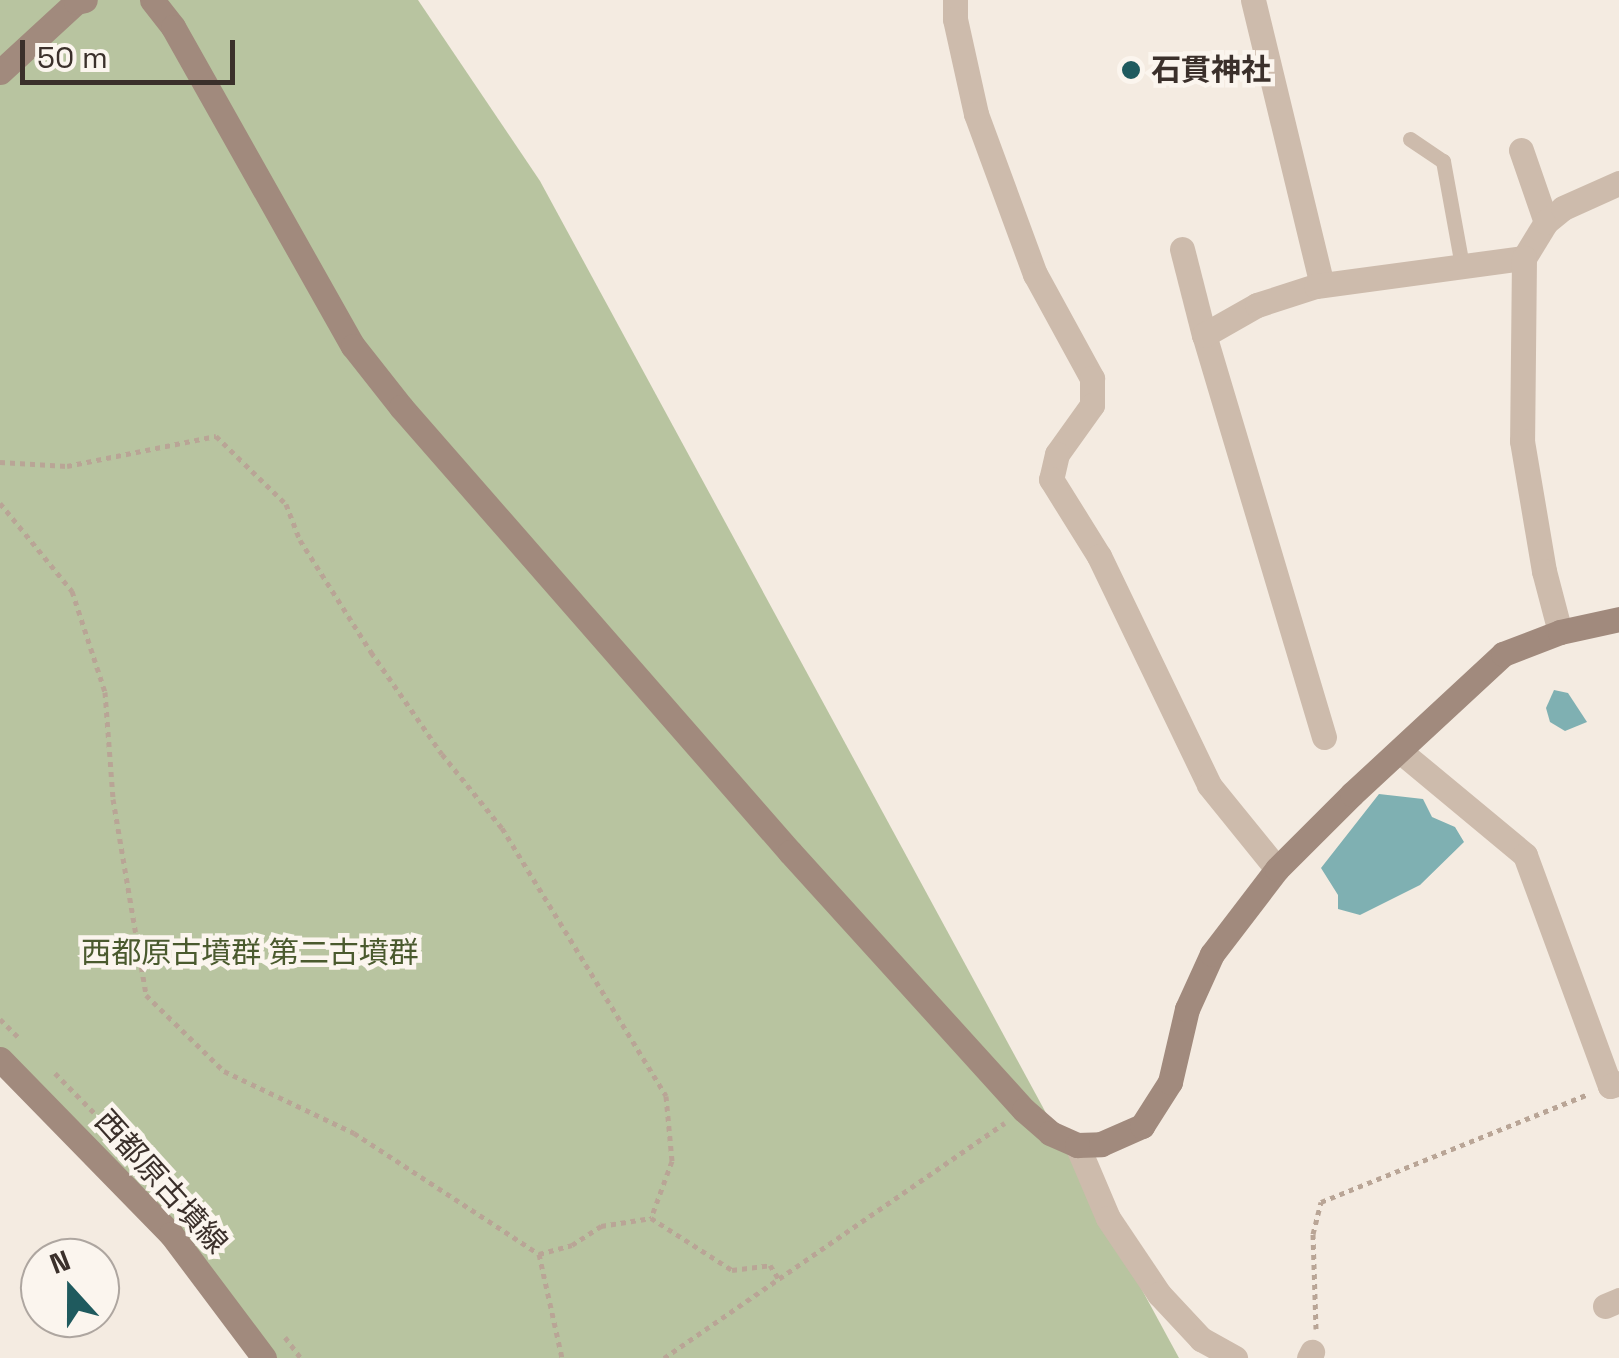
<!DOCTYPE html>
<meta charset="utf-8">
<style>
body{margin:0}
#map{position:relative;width:1619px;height:1358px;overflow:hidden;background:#f4ebe1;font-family:"Space Grotesk","Noto Sans JP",sans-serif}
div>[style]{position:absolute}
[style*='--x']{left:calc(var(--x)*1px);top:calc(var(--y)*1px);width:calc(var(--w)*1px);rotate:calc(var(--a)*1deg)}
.green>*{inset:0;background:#b8c4a0}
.water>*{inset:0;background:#7fb0b2}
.path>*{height:5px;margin-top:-2.5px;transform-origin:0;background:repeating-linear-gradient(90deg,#b9a596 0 5px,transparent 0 10px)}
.lane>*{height:15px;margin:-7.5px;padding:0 7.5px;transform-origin:7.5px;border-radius:7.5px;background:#cdbbac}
.street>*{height:25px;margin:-12.5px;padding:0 12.5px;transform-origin:12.5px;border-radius:12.5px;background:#cdbbac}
.secondary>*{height:25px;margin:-12.5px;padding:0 12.5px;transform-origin:12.5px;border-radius:12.5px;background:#a18a7d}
.dots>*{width:28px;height:28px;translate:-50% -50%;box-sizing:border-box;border:5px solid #fbf5ee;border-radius:50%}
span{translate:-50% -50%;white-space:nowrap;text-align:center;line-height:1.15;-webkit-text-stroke:9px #fbf5ee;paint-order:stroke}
.poi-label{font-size:30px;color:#3b302b;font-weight:700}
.left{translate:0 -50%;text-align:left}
.park-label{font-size:30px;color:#4a5a2e}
.street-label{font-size:30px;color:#3b302b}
.north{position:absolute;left:20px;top:1238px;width:100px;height:100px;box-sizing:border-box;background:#fbf5ee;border:2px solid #aea6a0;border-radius:50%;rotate:339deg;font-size:28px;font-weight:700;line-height:40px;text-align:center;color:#3b302b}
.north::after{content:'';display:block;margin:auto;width:35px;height:45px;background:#1f5a5e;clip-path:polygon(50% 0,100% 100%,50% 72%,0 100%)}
.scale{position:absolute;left:20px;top:40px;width:215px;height:45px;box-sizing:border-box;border:5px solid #3b302b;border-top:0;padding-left:12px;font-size:30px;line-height:35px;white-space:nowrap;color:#3b302b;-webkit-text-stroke:8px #fbf5ee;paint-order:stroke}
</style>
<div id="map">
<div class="green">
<div style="clip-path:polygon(0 0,418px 0,540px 181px,1179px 1358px,264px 1358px,0 1059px)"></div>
</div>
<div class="water">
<div style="clip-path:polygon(1554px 690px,1568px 693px,1587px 722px,1565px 731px,1550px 722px,1546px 708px)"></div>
<div style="clip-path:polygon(1379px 794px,1423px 799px,1432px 817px,1455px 827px,1464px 842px,1420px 885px,1360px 915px,1338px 909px,1338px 895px,1321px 868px)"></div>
</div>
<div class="path">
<div style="--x:0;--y:462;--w:67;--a:3.4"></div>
<div style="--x:67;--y:466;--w:152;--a:-11.4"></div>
<div style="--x:216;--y:436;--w:98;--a:44.2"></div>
<div style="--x:286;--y:504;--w:39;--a:69"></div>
<div style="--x:300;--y:540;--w:133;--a:57.6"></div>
<div style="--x:371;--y:652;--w:124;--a:55.2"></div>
<div style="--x:442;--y:754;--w:95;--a:51"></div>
<div style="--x:502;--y:828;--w:314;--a:58.5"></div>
<div style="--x:666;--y:1096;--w:65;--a:84.7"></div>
<div style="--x:672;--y:1161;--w:61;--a:110.2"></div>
<div style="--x:0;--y:503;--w:114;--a:50.7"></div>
<div style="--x:72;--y:591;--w:106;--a:71.9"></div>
<div style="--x:105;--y:692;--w:107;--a:85.7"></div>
<div style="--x:113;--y:799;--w:199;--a:80.4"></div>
<div style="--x:146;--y:995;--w:109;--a:44.3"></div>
<div style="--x:224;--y:1071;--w:144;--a:25.5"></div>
<div style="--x:354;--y:1133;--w:221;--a:33.2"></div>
<div style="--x:539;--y:1254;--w:107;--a:77.5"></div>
<div style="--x:0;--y:1019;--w:27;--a:45"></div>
<div style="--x:55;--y:1073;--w:80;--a:45.5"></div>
<div style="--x:539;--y:1254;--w:34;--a:-15"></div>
<div style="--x:572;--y:1245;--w:35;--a:-33"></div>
<div style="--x:601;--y:1226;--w:51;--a:-9.1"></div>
<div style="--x:651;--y:1218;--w:96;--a:32.7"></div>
<div style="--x:732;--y:1270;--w:38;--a:-7"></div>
<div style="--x:770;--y:1265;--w:19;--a:58"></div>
<div style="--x:1316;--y:1329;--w:95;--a:-91.8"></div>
<div style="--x:1313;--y:1234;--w:33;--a:-76"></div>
<div style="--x:1321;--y:1202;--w:286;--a:-22"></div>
<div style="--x:285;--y:1337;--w:26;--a:53"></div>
<div style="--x:664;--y:1358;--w:414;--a:-34.6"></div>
</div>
<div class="lane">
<div style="--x:1410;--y:139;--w:40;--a:34"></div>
<div style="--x:1443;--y:161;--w:107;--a:79.7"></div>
</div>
<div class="street">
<div style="--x:955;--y:0;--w:19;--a:90"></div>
<div style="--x:955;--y:19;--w:97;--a:77.5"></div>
<div style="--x:976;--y:114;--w:171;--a:69.8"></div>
<div style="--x:1035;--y:274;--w:119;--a:61.3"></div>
<div style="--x:1092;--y:378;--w:27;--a:90"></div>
<div style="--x:1092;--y:405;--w:60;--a:125.5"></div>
<div style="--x:1057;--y:454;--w:26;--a:103"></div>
<div style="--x:1051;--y:479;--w:91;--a:58.1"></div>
<div style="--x:1099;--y:556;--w:254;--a:64.3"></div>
<div style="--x:1209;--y:785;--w:108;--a:51"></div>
<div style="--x:1253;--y:0;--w:293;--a:76.4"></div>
<div style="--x:1521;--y:150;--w:76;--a:70.9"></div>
<div style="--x:1182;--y:249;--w:89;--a:75.7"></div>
<div style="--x:1524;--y:258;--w:42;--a:-58.6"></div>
<div style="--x:1546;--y:222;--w:22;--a:-39"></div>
<div style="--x:1563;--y:208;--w:61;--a:-24.1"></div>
<div style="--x:1324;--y:737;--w:420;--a:-106.6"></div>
<div style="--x:1204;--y:335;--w:61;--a:-29.5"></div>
<div style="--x:1257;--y:305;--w:62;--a:-17.9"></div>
<div style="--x:1316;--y:286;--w:210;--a:-7.7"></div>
<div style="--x:1524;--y:258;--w:183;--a:90.6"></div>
<div style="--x:1522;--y:441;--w:132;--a:80.4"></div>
<div style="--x:1544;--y:571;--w:63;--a:75.3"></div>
<div style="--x:1401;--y:752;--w:161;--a:39.7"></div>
<div style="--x:1525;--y:855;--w:246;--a:69.8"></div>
<div style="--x:1610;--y:1086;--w:9;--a:-18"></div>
<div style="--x:1077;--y:1145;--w:79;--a:67"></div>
<div style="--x:1108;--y:1218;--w:92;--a:56.1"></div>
<div style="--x:1159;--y:1294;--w:62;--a:47"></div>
<div style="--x:1201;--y:1339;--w:39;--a:29"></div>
<div style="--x:1605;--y:1306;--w:15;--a:-23"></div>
<div style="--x:1309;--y:1358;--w:7;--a:-63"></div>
</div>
<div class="secondary">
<div style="--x:152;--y:0;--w:34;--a:52"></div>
<div style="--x:173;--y:27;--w:366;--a:60.6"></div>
<div style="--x:353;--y:346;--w:78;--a:51.8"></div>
<div style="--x:401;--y:407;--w:591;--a:48.84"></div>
<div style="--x:790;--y:852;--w:348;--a:47.8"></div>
<div style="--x:1024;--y:1110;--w:35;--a:41"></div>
<div style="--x:1050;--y:1133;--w:30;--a:24"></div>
<div style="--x:1077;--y:1145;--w:24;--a:-2"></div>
<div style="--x:1101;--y:1144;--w:45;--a:-23.7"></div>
<div style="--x:1142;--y:1126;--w:52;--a:-57.5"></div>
<div style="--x:1170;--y:1082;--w:75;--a:-76.9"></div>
<div style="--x:1187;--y:1009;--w:60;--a:-65.6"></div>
<div style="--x:1212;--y:954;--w:107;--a:-52.6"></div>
<div style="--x:1277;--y:869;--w:106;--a:-45"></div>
<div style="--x:1352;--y:794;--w:206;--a:-42.8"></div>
<div style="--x:1503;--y:654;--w:61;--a:-21.1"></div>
<div style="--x:1560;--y:632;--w:60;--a:-12.4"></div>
<div style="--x:0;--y:72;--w:103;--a:-42.6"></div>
<div style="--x:76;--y:2;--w:9;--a:-13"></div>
<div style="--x:0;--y:1059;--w:245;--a:45.7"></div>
<div style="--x:171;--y:1234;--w:155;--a:53.1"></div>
</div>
<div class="dots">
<div style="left:1131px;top:70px;background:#1f5a5e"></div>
</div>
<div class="poi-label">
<span class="left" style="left:1151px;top:70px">石貫神社</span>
</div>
<div class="park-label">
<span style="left:250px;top:953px">西都原古墳群 第二古墳群</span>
</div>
<div class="street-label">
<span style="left:161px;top:1182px;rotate:48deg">西都原古墳線</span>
</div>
<div class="north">N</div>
<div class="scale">50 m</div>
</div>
